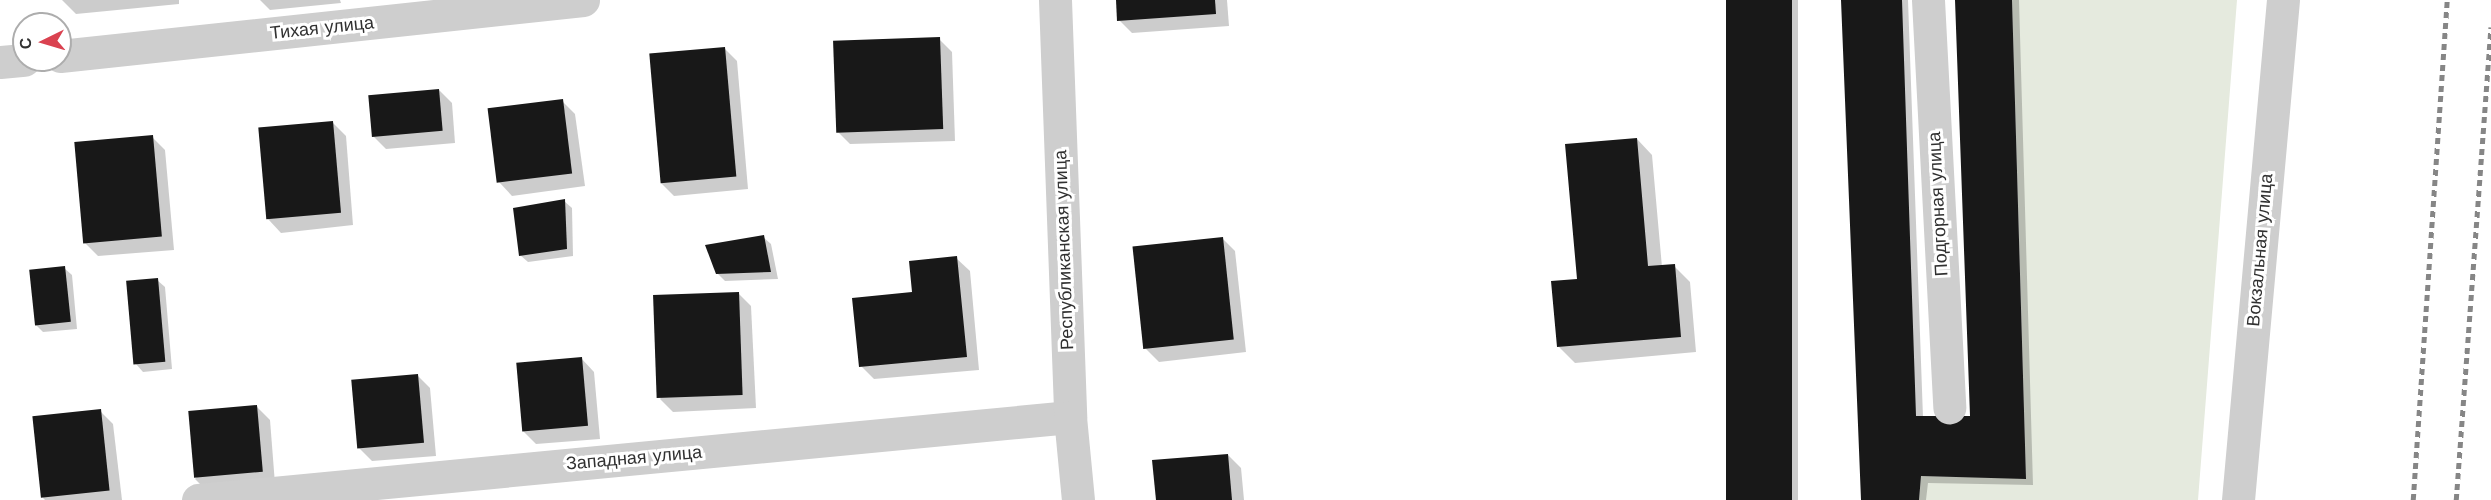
<!DOCTYPE html>
<meta charset="utf-8">
<style>
body{margin:0}
#map{position:relative;width:2491px;height:500px;overflow:hidden;background:#fff;font-family:"Work Sans",sans-serif}
div>[style]{position:absolute}
[style*='--x']{left:calc(var(--x)*1px);top:calc(var(--y)*1px);width:calc(var(--w)*1px);rotate:calc(var(--a)*1deg)}
.green>*{inset:0;background:#e5eade}
.shadow>*{inset:0;background:#0003;transform-origin:0 0}
.building>*{inset:0;background:#181818;transform-origin:0 0}
.minor>*{height:33px;margin:-16.5px;padding:0 16.5px;transform-origin:16.5px;border-radius:16.5px;background:#cecece}
.tertiary>*{height:33px;margin:-16.5px;padding:0 16.5px;transform-origin:16.5px;border-radius:16.5px;background:#cecece}
.rail>*{height:4.5px;margin-top:-2.25px;transform-origin:0;background:repeating-linear-gradient(90deg,#868686 0 6px,transparent 0 10.5px)}
span{translate:-50% -50%;white-space:nowrap;text-align:center;line-height:1.15;-webkit-text-stroke:6px #fff;paint-order:stroke}
.street-label{font-size:18px;color:#313131}
.north{position:absolute;left:12px;top:12px;width:60px;height:60px;box-sizing:border-box;background:#fff;border:2px solid #adadad;border-radius:50%;rotate:265deg;font-size:16px;font-weight:700;line-height:24px;text-align:center;color:#313131}
.north::after{content:'';display:block;margin:auto;width:21px;height:27px;background:#da4250;clip-path:polygon(50% 0,100% 100%,50% 72%,0 100%)}
</style>
<div id="map">
<div class="green">
<div style="clip-path:polygon(2012px 0,2237px 0,2198px 500px,1919px 500px,1921px 476px,2026px 478px)"></div>
</div>
<div class="shadow">
<div style="clip-path:polygon(62px 0,179px 0,179px 4px,76px 14px)"></div>
<div style="clip-path:polygon(260px 0,340px 0,341px 3px,270px 10px)"></div>
<div style="clip-path:polygon(1117px 0,1227px 0,1229px 26px,1132px 33px,1119px 20px)"></div>
<div style="left:1727px;top:0;width:71px;height:500px"></div>
<div style="clip-path:polygon(1842px 0,1908px 0,1923px 417px,1972px 418px,1956px 0,2019px 0,2033px 485px,1928px 483px,1926px 500px,1862px 500px)"></div>
<div style="clip-path:polygon(939px 39px,952px 52px,955px 141px,850px 144px,837px 131px)"></div>
<div style="clip-path:polygon(724px 48px,737px 61px,748px 189px,674px 196px,661px 183px)"></div>
<div style="clip-path:polygon(439px 90px,452px 103px,455px 143px,386px 149px,373px 136px)"></div>
<div style="clip-path:polygon(562px 101px,575px 114px,585px 186px,512px 196px,499px 182px)"></div>
<div style="clip-path:polygon(332px 122px,346px 136px,353px 225px,281px 233px,268px 219px)"></div>
<div style="clip-path:polygon(152px 137px,165px 150px,174px 250px,98px 256px,85px 243px)"></div>
<div style="clip-path:polygon(1637px 139px,1652px 155px,1662px 267px,1674px 266px,1690px 282px,1696px 352px,1575px 363px,1559px 347px)"></div>
<div style="clip-path:polygon(564px 201px,572px 208px,573px 256px,528px 262px,520px 255px)"></div>
<div style="clip-path:polygon(763px 237px,771px 244px,778px 279px,725px 281px,717px 273px)"></div>
<div style="clip-path:polygon(1222px 238px,1235px 251px,1246px 352px,1159px 362px,1146px 349px)"></div>
<div style="clip-path:polygon(956px 258px,970px 271px,979px 370px,874px 379px,861px 366px,913px 294px)"></div>
<div style="clip-path:polygon(64px 268px,72px 275px,77px 329px,43px 332px,36px 325px)"></div>
<div style="clip-path:polygon(157px 280px,165px 287px,172px 369px,143px 372px,136px 364px)"></div>
<div style="clip-path:polygon(738px 293px,751px 306px,756px 408px,673px 412px,660px 399px)"></div>
<div style="clip-path:polygon(581px 358px,594px 372px,600px 439px,536px 444px,523px 431px)"></div>
<div style="clip-path:polygon(417px 375px,430px 388px,436px 456px,372px 461px,359px 448px)"></div>
<div style="clip-path:polygon(257px 407px,270px 420px,275px 484px,208px 492px,195px 479px)"></div>
<div style="clip-path:polygon(100px 411px,113px 424px,122px 500px,45px 500px,43px 498px)"></div>
<div style="clip-path:polygon(1228px 455px,1241px 468px,1244px 500px,1157px 500px)"></div>
</div>
<div class="building">
<div style="clip-path:polygon(1116px 0,1215px 0,1216px 14px,1117px 21px)"></div>
<div style="left:1726px;top:0;width:66px;height:500px"></div>
<div style="clip-path:polygon(1841px 0,1902px 0,1916px 416px,1970px 416px,1955px 0,2012px 0,2026px 479px,1921px 476px,1919px 500px,1861px 500px)"></div>
<div style="left:940px;top:37px;width:92px;height:107px;rotate:88deg"></div>
<div style="left:725px;top:47px;width:130px;height:76px;rotate:85deg"></div>
<div style="left:439px;top:89px;width:42px;height:71px;rotate:85deg"></div>
<div style="left:563px;top:99px;width:75px;height:76px;rotate:83deg"></div>
<div style="left:333px;top:121px;width:92px;height:75px;rotate:85deg"></div>
<div style="left:153px;top:135px;width:102px;height:79px;rotate:85deg"></div>
<div style="clip-path:polygon(1637px 138px,1648px 266px,1675px 264px,1681px 337px,1557px 347px,1551px 281px,1577px 279px,1565px 144px)"></div>
<div style="clip-path:polygon(565px 199px,567px 249px,519px 256px,513px 208px)"></div>
<div style="clip-path:polygon(764px 235px,771px 272px,716px 274px,705px 245px)"></div>
<div style="left:1223px;top:237px;width:103px;height:91px;rotate:84deg"></div>
<div style="clip-path:polygon(957px 256px,967px 357px,859px 367px,852px 298px,912px 292px,909px 261px)"></div>
<div style="left:65px;top:266px;width:56px;height:36px;rotate:84deg"></div>
<div style="left:158px;top:278px;width:84px;height:32px;rotate:85deg"></div>
<div style="left:739px;top:292px;width:103px;height:86px;rotate:88deg"></div>
<div style="left:582px;top:357px;width:69px;height:66px;rotate:85deg"></div>
<div style="left:418px;top:374px;width:69px;height:67px;rotate:85deg"></div>
<div style="left:257px;top:405px;width:67px;height:69px;rotate:85deg"></div>
<div style="left:101px;top:409px;width:82px;height:69px;rotate:84deg"></div>
<div style="clip-path:polygon(1228px 454px,1232px 500px,1156px 500px,1152px 460px)"></div>
</div>
<div class="minor">
<div style="--x:1928;--y:0;--w:408;--a:87"></div>
<div style="--x:60;--y:56;--w:526;--a:-6.11"></div>
<div style="--x:0;--y:62;--w:24;--a:-5"></div>
<div style="--x:198;--y:500;--w:876;--a:-5.44"></div>
<div style="--x:2238;--y:500;--w:502;--a:-84.86"></div>
</div>
<div class="tertiary">
<div style="--x:1055;--y:0;--w:417;--a:87.9"></div>
<div style="--x:1070;--y:417;--w:83;--a:84.5"></div>
</div>
<div class="rail">
<div style="--x:2413;--y:500;--w:501;--a:-86.11"></div>
<div style="--x:2456;--y:500;--w:474;--a:-85.8"></div>
</div>
<div class="street-label">
<span style="left:322px;top:28px;rotate:-6deg">Тихая улица</span>
<span style="left:1938px;top:204px;rotate:-93deg">Подгорная улица</span>
<span style="left:1064px;top:250px;rotate:-92deg">Республиканская улица</span>
<span style="left:2260px;top:250px;rotate:-85deg">Вокзальная улица</span>
<span style="left:634px;top:458px;rotate:-5deg">Западная улица</span>
</div>
<div class="north">С</div>
</div>
